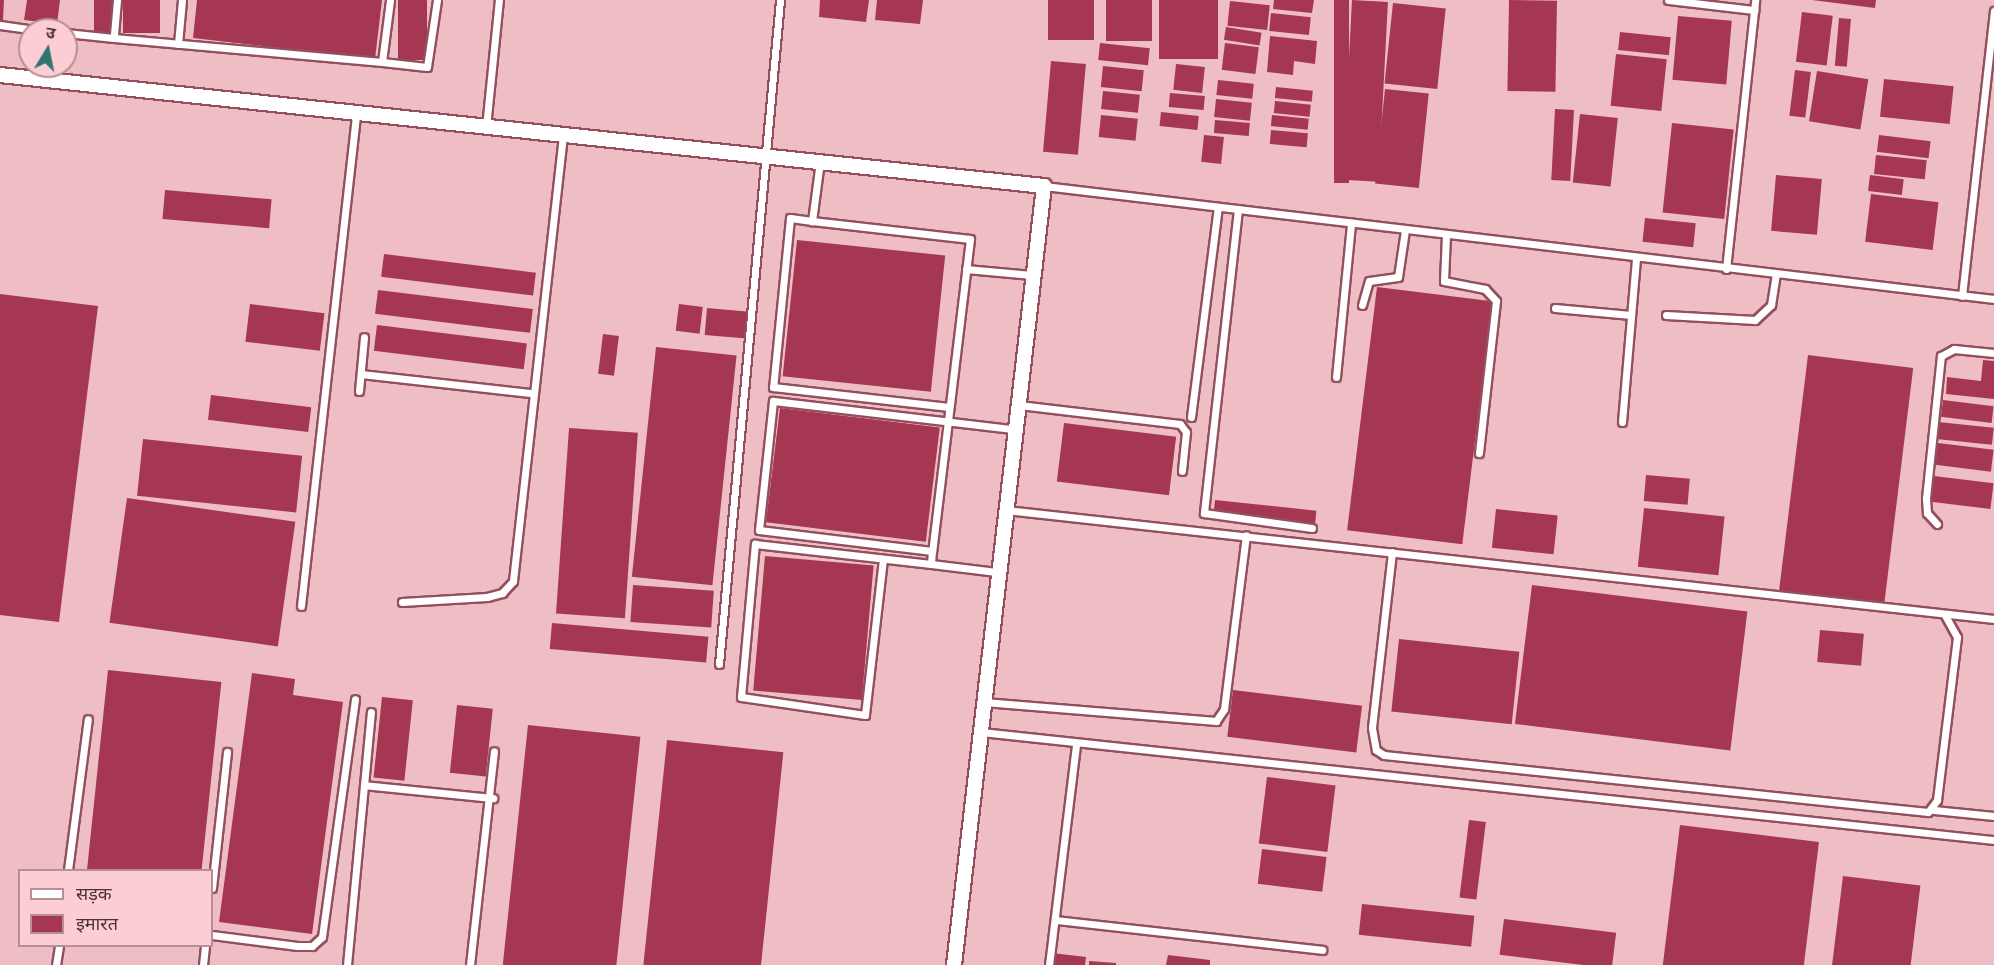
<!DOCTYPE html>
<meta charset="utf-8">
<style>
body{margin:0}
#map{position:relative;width:1994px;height:965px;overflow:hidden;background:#fccdd4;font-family:Commissioner,"Noto Sans Devanagari",sans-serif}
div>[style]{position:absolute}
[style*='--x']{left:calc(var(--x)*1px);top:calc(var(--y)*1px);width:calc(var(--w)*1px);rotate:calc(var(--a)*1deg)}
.built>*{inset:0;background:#efbdc4}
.building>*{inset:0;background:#a53752;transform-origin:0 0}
.roads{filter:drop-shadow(2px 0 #93505c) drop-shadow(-2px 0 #93505c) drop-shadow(0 2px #93505c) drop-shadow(0 -2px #93505c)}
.service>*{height:7px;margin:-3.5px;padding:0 3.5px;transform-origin:3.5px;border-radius:3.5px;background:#fff}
.minor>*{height:14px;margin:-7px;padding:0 7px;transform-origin:7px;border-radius:7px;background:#fff}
span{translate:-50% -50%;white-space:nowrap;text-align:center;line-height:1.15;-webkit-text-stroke:6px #fccdd4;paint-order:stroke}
.legend{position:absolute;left:18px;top:869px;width:195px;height:78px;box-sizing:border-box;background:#fccdd4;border:2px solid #b78e94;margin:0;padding:8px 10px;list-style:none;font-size:18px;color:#4f3035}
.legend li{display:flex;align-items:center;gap:12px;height:30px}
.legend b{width:30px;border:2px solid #b78e94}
.north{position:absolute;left:18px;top:18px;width:60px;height:60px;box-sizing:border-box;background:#fccdd4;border:2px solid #b78e94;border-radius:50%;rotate:10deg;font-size:16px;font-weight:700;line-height:24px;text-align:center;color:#4f3035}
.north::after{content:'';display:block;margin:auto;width:21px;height:27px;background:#2d7671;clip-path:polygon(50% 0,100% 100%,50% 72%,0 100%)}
</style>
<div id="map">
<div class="built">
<div style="clip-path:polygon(evenodd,0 0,1994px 0,1994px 965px,0 965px,0 0,30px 30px,66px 30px,66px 66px,30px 66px,30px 30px,0 0,20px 870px,212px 870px,212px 946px,20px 946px,20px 870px)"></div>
</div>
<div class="building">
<div style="clip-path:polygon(0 0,4px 0,3px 20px,0 20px)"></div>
<div style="clip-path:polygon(27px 0,60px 0,57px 24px,24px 20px)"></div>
<div style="left:94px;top:0;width:19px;height:33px"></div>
<div style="left:123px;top:0;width:37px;height:33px"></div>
<div style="clip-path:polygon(197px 0,382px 0,375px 59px,193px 38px)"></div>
<div style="left:398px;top:0;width:29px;height:60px"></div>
<div style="clip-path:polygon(820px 0,869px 0,866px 22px,819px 17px)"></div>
<div style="clip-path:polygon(877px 0,923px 0,920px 24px,875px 20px)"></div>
<div style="left:1048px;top:0;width:46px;height:40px"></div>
<div style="left:1106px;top:0;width:46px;height:41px"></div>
<div style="left:1159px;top:0;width:59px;height:59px"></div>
<div style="clip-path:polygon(1274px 0,1314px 0,1312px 13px,1273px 9px)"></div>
<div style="left:1334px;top:0;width:15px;height:183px"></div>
<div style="left:1352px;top:0;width:36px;height:180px;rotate:3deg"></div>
<div style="left:1509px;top:0;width:48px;height:91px;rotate:1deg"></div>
<div style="clip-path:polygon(1812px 0,1876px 0,1875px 8px)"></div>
<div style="left:1230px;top:1px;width:40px;height:25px;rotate:6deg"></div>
<div style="left:1393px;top:3px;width:53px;height:81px;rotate:6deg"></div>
<div style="left:1802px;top:12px;width:31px;height:50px;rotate:7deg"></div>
<div style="left:1271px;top:13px;width:40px;height:18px;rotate:6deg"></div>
<div style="left:1678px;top:16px;width:54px;height:64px;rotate:5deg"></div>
<div style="left:1839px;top:18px;width:12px;height:48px;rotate:5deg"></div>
<div style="left:1226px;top:27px;width:36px;height:13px;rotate:9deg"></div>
<div style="left:1620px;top:32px;width:51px;height:18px;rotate:6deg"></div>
<div style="clip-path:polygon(1270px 36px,1317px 41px,1315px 64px,1294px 61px,1293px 75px,1267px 72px)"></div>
<div style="left:1100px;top:43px;width:50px;height:17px;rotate:6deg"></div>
<div style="left:1225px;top:43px;width:34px;height:27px;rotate:7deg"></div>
<div style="left:1616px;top:54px;width:51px;height:52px;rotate:6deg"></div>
<div style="left:1051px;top:61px;width:35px;height:91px;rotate:5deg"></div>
<div style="left:1176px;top:64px;width:29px;height:26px;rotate:6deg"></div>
<div style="left:1103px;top:66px;width:41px;height:21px;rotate:6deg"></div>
<div style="left:1795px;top:70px;width:16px;height:46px;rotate:7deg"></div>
<div style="left:1817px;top:71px;width:52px;height:51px;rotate:9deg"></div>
<div style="left:1884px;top:79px;width:70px;height:38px;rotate:6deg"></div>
<div style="left:1218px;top:80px;width:36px;height:15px;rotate:6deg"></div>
<div style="left:1276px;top:87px;width:37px;height:11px;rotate:6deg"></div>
<div style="left:1385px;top:89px;width:44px;height:95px;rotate:6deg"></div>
<div style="left:1103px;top:91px;width:37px;height:18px;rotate:6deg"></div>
<div style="left:1170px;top:93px;width:35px;height:14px;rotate:5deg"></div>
<div style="left:1216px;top:99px;width:36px;height:18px;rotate:6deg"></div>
<div style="left:1275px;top:101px;width:36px;height:12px;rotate:6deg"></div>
<div style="left:1555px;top:109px;width:19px;height:71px;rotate:3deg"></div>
<div style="left:1161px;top:112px;width:38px;height:14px;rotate:6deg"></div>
<div style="left:1580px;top:114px;width:38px;height:69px;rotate:6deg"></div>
<div style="left:1101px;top:115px;width:37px;height:22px;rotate:6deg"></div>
<div style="left:1272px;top:115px;width:37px;height:11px;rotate:6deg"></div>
<div style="left:1215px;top:120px;width:35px;height:13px;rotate:5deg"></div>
<div style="left:1672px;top:123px;width:62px;height:90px;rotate:6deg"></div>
<div style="left:1271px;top:130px;width:37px;height:14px;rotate:5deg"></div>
<div style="left:1204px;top:135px;width:20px;height:27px;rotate:6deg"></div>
<div style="left:1879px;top:135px;width:52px;height:17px;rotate:7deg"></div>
<div style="left:1876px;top:155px;width:51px;height:19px;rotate:6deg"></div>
<div style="left:1776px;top:175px;width:46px;height:56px;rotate:5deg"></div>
<div style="left:1870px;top:175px;width:34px;height:16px;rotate:7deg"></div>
<div style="left:165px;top:190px;width:107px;height:29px;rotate:5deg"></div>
<div style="left:1871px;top:194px;width:68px;height:48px;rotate:7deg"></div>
<div style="left:1645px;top:218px;width:51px;height:24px;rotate:6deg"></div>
<div style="left:797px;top:240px;width:149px;height:137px;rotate:6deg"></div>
<div style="left:384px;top:254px;width:153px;height:23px;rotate:7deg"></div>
<div style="left:1377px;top:287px;width:116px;height:245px;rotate:7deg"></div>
<div style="left:378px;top:290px;width:156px;height:24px;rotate:7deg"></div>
<div style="clip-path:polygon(0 294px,98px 306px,59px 622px,0 615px)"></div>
<div style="left:250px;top:304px;width:75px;height:38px;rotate:7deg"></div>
<div style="left:679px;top:304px;width:24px;height:27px;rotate:7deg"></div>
<div style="left:707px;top:308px;width:42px;height:27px;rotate:5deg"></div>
<div style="left:377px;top:325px;width:151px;height:26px;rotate:7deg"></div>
<div style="left:603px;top:334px;width:16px;height:40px;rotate:7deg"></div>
<div style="left:656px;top:347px;width:81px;height:231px;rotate:6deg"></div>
<div style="left:1808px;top:355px;width:106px;height:239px;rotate:7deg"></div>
<div style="clip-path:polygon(1983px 360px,1994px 361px,1994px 399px,1946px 394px,1947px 377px,1981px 381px)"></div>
<div style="left:211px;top:395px;width:101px;height:25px;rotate:7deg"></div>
<div style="left:1943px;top:400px;width:51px;height:17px;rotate:7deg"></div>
<div style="left:780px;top:408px;width:161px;height:115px;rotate:7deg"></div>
<div style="left:1938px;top:422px;width:56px;height:17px;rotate:6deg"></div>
<div style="left:1064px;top:423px;width:113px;height:59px;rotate:7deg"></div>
<div style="left:569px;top:428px;width:69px;height:186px;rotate:4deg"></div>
<div style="left:143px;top:439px;width:160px;height:57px;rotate:6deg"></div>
<div style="left:1938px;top:443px;width:56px;height:22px;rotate:7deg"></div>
<div style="left:1646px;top:475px;width:44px;height:26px;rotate:5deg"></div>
<div style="left:1934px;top:476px;width:60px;height:26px;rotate:7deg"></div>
<div style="left:127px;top:498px;width:170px;height:126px;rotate:8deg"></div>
<div style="left:1215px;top:500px;width:102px;height:15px;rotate:6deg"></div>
<div style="left:1644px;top:508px;width:81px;height:59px;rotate:6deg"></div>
<div style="left:1496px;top:509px;width:62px;height:39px;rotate:6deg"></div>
<div style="left:765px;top:556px;width:109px;height:135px;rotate:5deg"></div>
<div style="left:633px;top:585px;width:81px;height:37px;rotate:4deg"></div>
<div style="left:1532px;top:585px;width:217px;height:140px;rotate:7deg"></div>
<div style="left:552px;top:623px;width:157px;height:26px;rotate:5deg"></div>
<div style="left:1820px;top:630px;width:44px;height:32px;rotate:5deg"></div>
<div style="left:1399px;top:639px;width:121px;height:73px;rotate:6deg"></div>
<div style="left:108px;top:670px;width:114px;height:201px;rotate:6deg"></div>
<div style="clip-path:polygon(252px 673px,295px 679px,293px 695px,343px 702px,312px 934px,219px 922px)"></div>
<div style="left:1233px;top:690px;width:130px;height:47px;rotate:7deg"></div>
<div style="left:382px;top:697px;width:31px;height:81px;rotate:6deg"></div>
<div style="left:457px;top:705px;width:36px;height:68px;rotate:6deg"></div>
<div style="left:528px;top:725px;width:113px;height:241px;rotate:6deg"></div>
<div style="left:667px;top:740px;width:117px;height:226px;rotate:6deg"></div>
<div style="left:1267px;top:777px;width:69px;height:67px;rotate:7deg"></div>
<div style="left:1469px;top:820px;width:17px;height:78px;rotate:7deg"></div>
<div style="left:1680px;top:825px;width:140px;height:141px;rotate:7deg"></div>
<div style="left:1262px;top:849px;width:65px;height:35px;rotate:7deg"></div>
<div style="left:1843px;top:876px;width:78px;height:90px;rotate:7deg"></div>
<div style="left:1362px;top:904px;width:113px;height:31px;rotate:6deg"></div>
<div style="left:1504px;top:919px;width:113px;height:36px;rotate:7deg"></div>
<div style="clip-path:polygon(1052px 953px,1086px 957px,1085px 965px,1050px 965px)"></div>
<div style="clip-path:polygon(1168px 955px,1210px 960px,1210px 965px,1166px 965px)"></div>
<div style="clip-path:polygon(1089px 961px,1116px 963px,1116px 965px,1089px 965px)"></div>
</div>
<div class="roads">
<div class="service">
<div style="--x:117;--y:0;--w:38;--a:95"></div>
<div style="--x:114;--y:38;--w:269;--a:5.1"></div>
<div style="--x:382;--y:62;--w:63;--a:-82.6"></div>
<div style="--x:1668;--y:0;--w:87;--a:6.6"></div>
<div style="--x:0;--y:25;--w:35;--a:8"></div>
<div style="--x:66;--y:33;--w:48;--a:5.9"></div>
<div style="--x:178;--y:44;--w:44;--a:-84.8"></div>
<div style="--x:382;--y:62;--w:45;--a:6.3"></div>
<div style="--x:427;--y:67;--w:68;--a:-81.5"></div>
<div style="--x:486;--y:127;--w:128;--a:-84.2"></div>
<div style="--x:820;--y:161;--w:61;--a:97.6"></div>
<div style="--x:812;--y:221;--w:159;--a:6.5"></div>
<div style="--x:970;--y:239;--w:314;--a:96.9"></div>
<div style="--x:1044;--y:186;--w:957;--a:6.78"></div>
<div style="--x:1238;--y:209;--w:306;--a:96.4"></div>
<div style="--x:1204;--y:513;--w:109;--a:7.9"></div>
<div style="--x:812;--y:221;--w:22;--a:-172"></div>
<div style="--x:790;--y:218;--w:170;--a:95.7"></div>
<div style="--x:773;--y:387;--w:177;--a:6.5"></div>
<div style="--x:1446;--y:235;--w:46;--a:92.5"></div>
<div style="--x:1444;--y:281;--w:42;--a:11"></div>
<div style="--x:1485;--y:289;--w:16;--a:47"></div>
<div style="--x:1496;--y:301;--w:153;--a:96.4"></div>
<div style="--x:966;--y:269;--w:66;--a:5.2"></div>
<div style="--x:1726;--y:269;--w:271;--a:-83.8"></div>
<div style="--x:1962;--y:296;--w:287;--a:-83.6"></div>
<div style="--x:1362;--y:305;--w:25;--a:-74"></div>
<div style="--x:1369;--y:281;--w:29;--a:-8"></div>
<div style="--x:1398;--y:277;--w:48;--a:-81.5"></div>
<div style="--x:1555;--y:308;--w:76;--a:5.3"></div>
<div style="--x:1666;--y:315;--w:89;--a:3.2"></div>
<div style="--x:1755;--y:320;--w:22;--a:-43"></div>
<div style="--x:1771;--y:305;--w:30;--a:-81"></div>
<div style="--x:361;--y:374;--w:170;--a:6.4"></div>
<div style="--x:1336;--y:377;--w:155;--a:-84.4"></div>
<div style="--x:359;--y:391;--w:54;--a:-84.7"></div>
<div style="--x:1019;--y:405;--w:162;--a:6.7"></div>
<div style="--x:1180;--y:424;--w:10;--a:53"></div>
<div style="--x:1186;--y:432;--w:39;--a:96"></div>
<div style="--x:1191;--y:417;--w:212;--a:-82.7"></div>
<div style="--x:1622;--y:422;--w:165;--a:-85.1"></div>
<div style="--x:1006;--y:510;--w:994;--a:6.3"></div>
<div style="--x:1937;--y:524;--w:15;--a:-132"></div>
<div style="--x:1927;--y:513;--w:15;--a:-94"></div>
<div style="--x:1926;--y:498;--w:143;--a:-84"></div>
<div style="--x:1941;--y:356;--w:15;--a:-28"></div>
<div style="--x:1954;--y:349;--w:40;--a:5.7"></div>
<div style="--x:1392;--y:552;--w:177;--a:96.5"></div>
<div style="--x:1372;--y:728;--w:22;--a:80"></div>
<div style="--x:1376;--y:750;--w:9;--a:32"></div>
<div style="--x:1384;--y:755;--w:547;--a:5.98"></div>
<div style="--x:1928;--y:812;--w:15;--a:-53"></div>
<div style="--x:1937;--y:800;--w:164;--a:-83"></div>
<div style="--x:1957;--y:637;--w:25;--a:-119"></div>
<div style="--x:883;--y:559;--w:157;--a:96.6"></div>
<div style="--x:865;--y:715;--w:125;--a:-171.7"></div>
<div style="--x:741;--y:697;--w:154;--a:-84.8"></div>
<div style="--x:755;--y:544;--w:177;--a:6.5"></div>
<div style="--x:931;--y:564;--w:66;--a:6.9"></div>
<div style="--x:931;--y:564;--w:13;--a:-86"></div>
<div style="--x:932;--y:551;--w:174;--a:-173.1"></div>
<div style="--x:759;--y:530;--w:130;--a:-83.8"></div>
<div style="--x:773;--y:401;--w:242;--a:6.7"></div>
<div style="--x:402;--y:602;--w:85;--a:-3.4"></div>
<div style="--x:487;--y:597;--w:16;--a:-15"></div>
<div style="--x:502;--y:593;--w:16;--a:-47"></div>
<div style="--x:513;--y:581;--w:450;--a:-83.6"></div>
<div style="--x:301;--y:606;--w:494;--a:-83.6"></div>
<div style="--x:719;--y:664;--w:667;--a:-84.75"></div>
<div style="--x:984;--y:702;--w:233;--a:4.7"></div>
<div style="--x:1216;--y:721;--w:14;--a:-56"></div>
<div style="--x:1224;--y:709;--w:175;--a:-82.8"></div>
<div style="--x:981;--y:732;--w:1019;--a:6.09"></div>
<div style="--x:364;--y:785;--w:130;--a:5.8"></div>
<div style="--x:1934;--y:810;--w:60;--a:5.7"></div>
<div style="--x:68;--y:870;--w:152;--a:-82.5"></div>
<div style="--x:212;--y:888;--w:137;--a:-83.7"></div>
<div style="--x:1056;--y:920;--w:268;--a:6.4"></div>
<div style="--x:212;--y:935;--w:86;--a:7.4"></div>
<div style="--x:297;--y:946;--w:15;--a:0"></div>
<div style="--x:312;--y:946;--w:13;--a:-42"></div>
<div style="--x:322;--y:937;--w:240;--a:-82.1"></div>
<div style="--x:56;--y:965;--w:19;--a:-81"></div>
<div style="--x:203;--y:965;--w:19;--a:-84"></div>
<div style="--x:347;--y:965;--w:254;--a:-84.6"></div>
<div style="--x:470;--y:965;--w:215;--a:-83.6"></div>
<div style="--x:1049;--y:965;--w:223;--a:-83"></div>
</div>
<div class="minor">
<div style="--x:0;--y:75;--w:1050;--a:6.07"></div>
<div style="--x:1044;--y:186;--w:784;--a:96.59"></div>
</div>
</div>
<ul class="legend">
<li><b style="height:8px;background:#fff"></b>सड़क</li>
<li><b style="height:16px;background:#a53752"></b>इमारत</li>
</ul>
<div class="north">उ</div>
</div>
